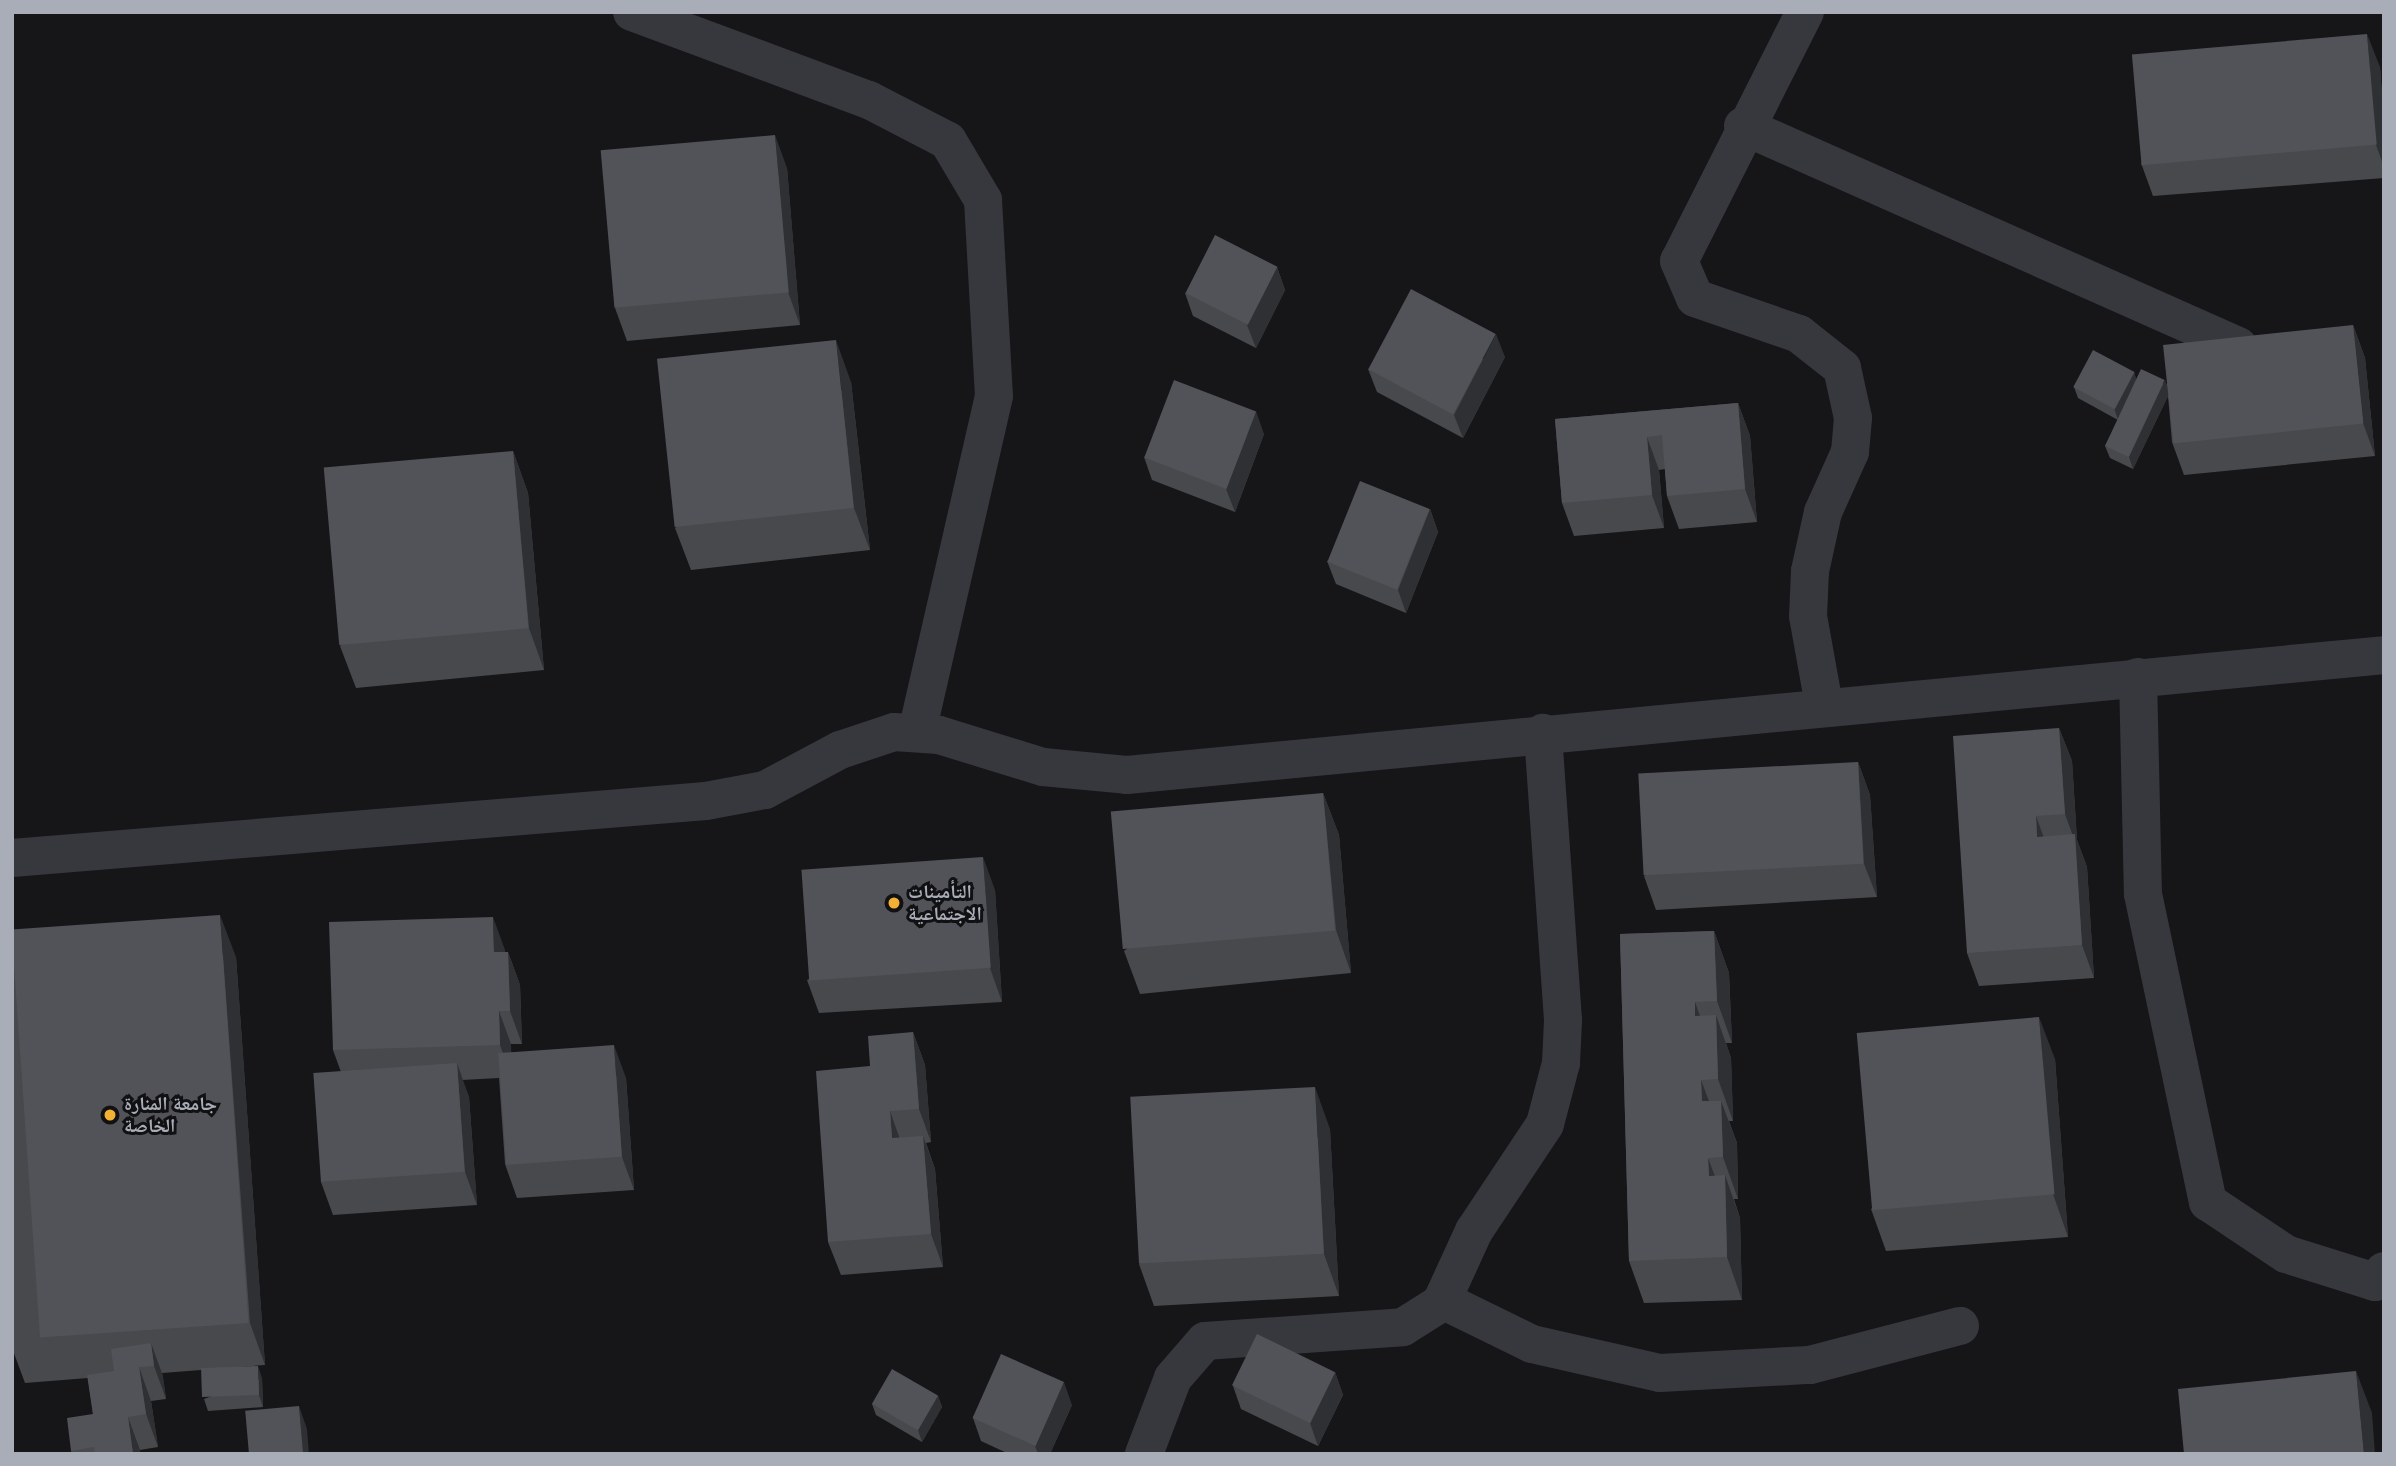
<!DOCTYPE html>
<meta charset="utf-8">
<style>
body{margin:0}
#map{position:relative;width:2396px;height:1466px;overflow:hidden;background:#161618;font-family:Arial,"Noto Naskh Arabic",sans-serif}
div>[style]{position:absolute}
[style*='--x']{left:calc(var(--x)*1px);top:calc(var(--y)*1px);width:calc(var(--w)*1px);rotate:calc(var(--a)*1deg)}
.minor>*{height:38px;margin:-19px;padding:0 19px;transform-origin:19px;border-radius:19px;background:#37383d}
.wall>*{inset:0;background:#47494d}
.shaded-wall>*{inset:0;background:#2f3033}
.building>*{inset:0;background:#525359;transform-origin:0 0}
.dots>*{width:19px;height:19px;translate:-50% -50%;box-sizing:border-box;border:4px solid #111113;border-radius:50%}
span{translate:-50% -50%;white-space:nowrap;text-align:center;line-height:1.15;-webkit-text-stroke:6px #111113;paint-order:stroke}
.poi-label{font-size:19px;color:#a8adb8;font-weight:700}
.left{translate:0 -50%;text-align:left}
.frame{position:absolute;inset:0;border:14px solid #a8adb8;pointer-events:none}
</style>
<div id="map">
<div class="minor">
<div style="--x:632;--y:12;--w:253;--a:20.4"></div>
<div style="--x:869;--y:100;--w:89;--a:27.4"></div>
<div style="--x:948;--y:141;--w:69;--a:59.3"></div>
<div style="--x:983;--y:200;--w:196;--a:86.8"></div>
<div style="--x:994;--y:396;--w:344;--a:102.9"></div>
<div style="--x:1805;--y:12;--w:279;--a:116.8"></div>
<div style="--x:1679;--y:261;--w:40;--a:66.6"></div>
<div style="--x:1695;--y:298;--w:110;--a:19.1"></div>
<div style="--x:1799;--y:334;--w:55;--a:38.3"></div>
<div style="--x:1842;--y:368;--w:51;--a:77.6"></div>
<div style="--x:1853;--y:418;--w:34;--a:95"></div>
<div style="--x:1850;--y:452;--w:66;--a:114.2"></div>
<div style="--x:1823;--y:512;--w:60;--a:102.4"></div>
<div style="--x:1810;--y:571;--w:45;--a:92.5"></div>
<div style="--x:1808;--y:616;--w:90;--a:79.8"></div>
<div style="--x:1743;--y:126;--w:542;--a:23.96"></div>
<div style="--x:2138;--y:677;--w:217;--a:88.7"></div>
<div style="--x:2143;--y:894;--w:315;--a:78.1"></div>
<div style="--x:2208;--y:1202;--w:94;--a:33.7"></div>
<div style="--x:2286;--y:1254;--w:93;--a:17.5"></div>
<div style="--x:2375;--y:1282;--w:14;--a:-51"></div>
<div style="--x:12;--y:858;--w:696;--a:-4.7"></div>
<div style="--x:706;--y:801;--w:60;--a:-10.6"></div>
<div style="--x:765;--y:790;--w:85;--a:-28.1"></div>
<div style="--x:840;--y:750;--w:57;--a:-18.4"></div>
<div style="--x:894;--y:732;--w:45;--a:3.8"></div>
<div style="--x:939;--y:735;--w:109;--a:17.1"></div>
<div style="--x:1043;--y:767;--w:84;--a:5.4"></div>
<div style="--x:1127;--y:775;--w:1263;--a:-5.45"></div>
<div style="--x:1442;--y:1300;--w:100;--a:26.1"></div>
<div style="--x:1532;--y:1344;--w:131;--a:12.8"></div>
<div style="--x:1660;--y:1373;--w:150;--a:-3.1"></div>
<div style="--x:1810;--y:1365;--w:155;--a:-14.6"></div>
<div style="--x:1144;--y:1454;--w:81;--a:-69.1"></div>
<div style="--x:1173;--y:1378;--w:49;--a:-49.1"></div>
<div style="--x:1205;--y:1341;--w:198;--a:-4"></div>
<div style="--x:1403;--y:1327;--w:45;--a:-32.3"></div>
<div style="--x:1441;--y:1303;--w:79;--a:-65.4"></div>
<div style="--x:1474;--y:1231;--w:128;--a:-56.4"></div>
<div style="--x:1545;--y:1124;--w:63;--a:-75.3"></div>
<div style="--x:1561;--y:1063;--w:43;--a:-87.3"></div>
<div style="--x:1563;--y:1020;--w:288;--a:-94"></div>
</div>
<div class="wall">
<div style="clip-path:polygon(2380px 67px,2384px 123px,2384px 178px,2153px 196px,2141px 163px)"></div>
<div style="clip-path:polygon(787px 168px,800px 325px,627px 341px,615px 308px)"></div>
<div style="clip-path:polygon(1277px 267px,1285px 290px,1256px 348px,1193px 316px,1185px 293px)"></div>
<div style="clip-path:polygon(2353px 325px,2365px 358px,2375px 456px,2184px 475px,2172px 442px,2168px 396px,2133px 469px,2110px 458px,2105px 446px,2118px 420px,2078px 398px,2074px 387px,2134px 372px,2136px 380px,2167px 384px)"></div>
<div style="clip-path:polygon(1505px 357px,1463px 438px,1377px 392px,1368px 369px)"></div>
<div style="clip-path:polygon(851px 382px,870px 550px,691px 570px,675px 528px)"></div>
<div style="clip-path:polygon(1738px 403px,1750px 436px,1757px 522px,1679px 529px,1667px 496px,1665px 469px,1659px 470px,1664px 528px,1574px 536px,1562px 503px,1555px 419px)"></div>
<div style="clip-path:polygon(1264px 434px,1235px 512px,1152px 480px,1144px 457px)"></div>
<div style="clip-path:polygon(513px 451px,528px 493px,544px 670px,356px 688px,340px 646px)"></div>
<div style="clip-path:polygon(1430px 509px,1438px 532px,1406px 613px,1336px 584px,1327px 561px)"></div>
<div style="clip-path:polygon(2059px 728px,2072px 761px,2077px 840px,2087px 867px,2094px 978px,1979px 986px,1967px 953px)"></div>
<div style="clip-path:polygon(1858px 762px,1870px 795px,1877px 897px,1656px 910px,1644px 876px)"></div>
<div style="clip-path:polygon(1323px 793px,1339px 835px,1351px 973px,1140px 994px,1124px 951px)"></div>
<div style="clip-path:polygon(995px 890px,1002px 1002px,819px 1013px,807px 980px)"></div>
<div style="clip-path:polygon(12px 930px,236px 957px,265px 1365px,162px 1373px,166px 1399px,151px 1401px,158px 1447px,140px 1450px,140px 1454px,72px 1454px,71px 1451px,93px 1414px,88px 1378px,25px 1383px,12px 1348px)"></div>
<div style="clip-path:polygon(1714px 931px,1729px 973px,1732px 1043px,1726px 1043px,1731px 1058px,1733px 1121px,1729px 1121px,1737px 1143px,1738px 1199px,1734px 1199px,1740px 1218px,1742px 1300px,1644px 1303px,1629px 1261px,1620px 934px)"></div>
<div style="clip-path:polygon(505px 950px,505px 952px,508px 952px,520px 985px,522px 1044px,511px 1044px,511px 1052px,626px 1078px,634px 1190px,517px 1198px,505px 1164px,499px 1078px,462px 1080px,469px 1097px,477px 1205px,333px 1215px,321px 1182px,341px 1072px,333px 1050px)"></div>
<div style="clip-path:polygon(913px 1032px,925px 1065px,931px 1142px,926px 1143px,935px 1169px,943px 1267px,841px 1275px,828px 1242px)"></div>
<div style="clip-path:polygon(2055px 1059px,2068px 1237px,1886px 1251px,1871px 1209px)"></div>
<div style="clip-path:polygon(1330px 1129px,1339px 1296px,1154px 1306px,1139px 1264px)"></div>
<div style="clip-path:polygon(1335px 1372px,1343px 1395px,1318px 1446px,1241px 1409px,1233px 1386px)"></div>
<div style="clip-path:polygon(262px 1378px,263px 1407px,208px 1411px,204px 1399px)"></div>
<div style="clip-path:polygon(938px 1396px,942px 1407px,922px 1442px,876px 1415px,872px 1404px)"></div>
<div style="clip-path:polygon(1072px 1405px,1050px 1454px,1009px 1454px,981px 1441px,973px 1418px)"></div>
</div>
<div class="shaded-wall">
<div style="clip-path:polygon(2367px 34px,2380px 67px,2384px 123px,2384px 167px,2376px 145px)"></div>
<div style="clip-path:polygon(775px 135px,787px 168px,800px 325px,788px 292px)"></div>
<div style="clip-path:polygon(1277px 267px,1285px 290px,1256px 348px,1247px 325px)"></div>
<div style="clip-path:polygon(2353px 325px,2365px 358px,2375px 456px,2363px 423px)"></div>
<div style="clip-path:polygon(1496px 334px,1505px 357px,1463px 438px,1454px 415px)"></div>
<div style="clip-path:polygon(836px 340px,851px 382px,870px 550px,854px 508px)"></div>
<div style="clip-path:polygon(2134px 372px,2138px 384px,2118px 420px,2114px 408px)"></div>
<div style="clip-path:polygon(2165px 380px,2170px 392px,2133px 469px,2129px 457px)"></div>
<div style="clip-path:polygon(1738px 403px,1750px 436px,1757px 522px,1745px 489px)"></div>
<div style="clip-path:polygon(1256px 411px,1264px 434px,1235px 512px,1226px 489px)"></div>
<div style="clip-path:polygon(1647px 437px,1659px 470px,1664px 528px,1652px 495px)"></div>
<div style="clip-path:polygon(513px 451px,528px 493px,544px 670px,529px 628px)"></div>
<div style="clip-path:polygon(1430px 509px,1438px 532px,1406px 613px,1398px 590px)"></div>
<div style="clip-path:polygon(2059px 728px,2072px 761px,2077px 840px,2087px 867px,2094px 978px,2082px 945px,2075px 842px,2065px 814px)"></div>
<div style="clip-path:polygon(1858px 762px,1870px 795px,1877px 897px,1864px 864px)"></div>
<div style="clip-path:polygon(1323px 793px,1339px 835px,1351px 973px,1336px 930px)"></div>
<div style="clip-path:polygon(2036px 816px,2048px 849px,2037px 837px)"></div>
<div style="clip-path:polygon(983px 857px,995px 890px,1002px 1002px,990px 968px)"></div>
<div style="clip-path:polygon(220px 915px,236px 957px,265px 1365px,250px 1323px)"></div>
<div style="clip-path:polygon(493px 917px,505px 950px,506px 985px,494px 952px)"></div>
<div style="clip-path:polygon(1714px 931px,1729px 973px,1732px 1043px,1717px 1001px)"></div>
<div style="clip-path:polygon(508px 952px,520px 985px,522px 1044px,510px 1011px)"></div>
<div style="clip-path:polygon(1695px 1002px,1710px 1044px,1695px 1016px)"></div>
<div style="clip-path:polygon(499px 1011px,511px 1044px,512px 1078px,500px 1045px)"></div>
<div style="clip-path:polygon(1716px 1015px,1731px 1058px,1733px 1121px,1718px 1079px)"></div>
<div style="clip-path:polygon(2039px 1017px,2055px 1059px,2068px 1237px,2053px 1194px)"></div>
<div style="clip-path:polygon(913px 1032px,925px 1065px,931px 1142px,919px 1109px)"></div>
<div style="clip-path:polygon(614px 1045px,626px 1078px,634px 1190px,622px 1157px)"></div>
<div style="clip-path:polygon(457px 1063px,469px 1097px,477px 1205px,465px 1172px)"></div>
<div style="clip-path:polygon(1701px 1080px,1717px 1122px,1702px 1101px)"></div>
<div style="clip-path:polygon(1315px 1087px,1330px 1129px,1339px 1296px,1324px 1254px)"></div>
<div style="clip-path:polygon(1721px 1101px,1737px 1143px,1738px 1199px,1723px 1157px)"></div>
<div style="clip-path:polygon(890px 1111px,902px 1145px,892px 1138px)"></div>
<div style="clip-path:polygon(923px 1136px,935px 1169px,943px 1267px,931px 1234px)"></div>
<div style="clip-path:polygon(1708px 1158px,1724px 1200px,1709px 1176px)"></div>
<div style="clip-path:polygon(1725px 1175px,1740px 1218px,1742px 1300px,1727px 1257px)"></div>
<div style="clip-path:polygon(151px 1343px,163px 1376px,166px 1399px,154px 1366px)"></div>
<div style="clip-path:polygon(258px 1366px,262px 1378px,263px 1407px,259px 1395px)"></div>
<div style="clip-path:polygon(139px 1367px,151px 1401px,158px 1447px,146px 1414px)"></div>
<div style="clip-path:polygon(2356px 1371px,2372px 1413px,2375px 1454px,2364px 1454px)"></div>
<div style="clip-path:polygon(1335px 1372px,1343px 1395px,1318px 1446px,1310px 1423px)"></div>
<div style="clip-path:polygon(1064px 1382px,1072px 1405px,1050px 1454px,1038px 1454px,1035px 1446px)"></div>
<div style="clip-path:polygon(938px 1396px,942px 1407px,922px 1442px,918px 1430px)"></div>
<div style="clip-path:polygon(299px 1406px,307px 1429px,309px 1454px,303px 1454px)"></div>
<div style="clip-path:polygon(128px 1417px,140px 1450px,140px 1454px,133px 1454px)"></div>
</div>
<div class="building">
<div style="left:2367px;top:34px;width:111px;height:236px;rotate:85deg"></div>
<div style="left:775px;top:135px;width:158px;height:175px;rotate:85deg"></div>
<div style="left:1215px;top:235px;width:70px;height:65px;rotate:27deg"></div>
<div style="left:1411px;top:289px;width:96px;height:91px;rotate:28deg"></div>
<div style="left:2353px;top:325px;width:99px;height:191px;rotate:84deg"></div>
<div style="left:836px;top:340px;width:169px;height:180px;rotate:84deg"></div>
<div style="left:2093px;top:350px;width:47px;height:42px;rotate:28deg"></div>
<div style="left:2141px;top:369px;width:26px;height:85px;rotate:25deg"></div>
<div style="left:1174px;top:380px;width:88px;height:83px;rotate:21deg"></div>
<div style="clip-path:polygon(1738px 403px,1745px 489px,1667px 496px,1662px 435px,1647px 437px,1652px 495px,1562px 503px,1555px 419px)"></div>
<div style="left:513px;top:451px;width:178px;height:190px;rotate:85deg"></div>
<div style="left:1360px;top:481px;width:75px;height:87px;rotate:22deg"></div>
<div style="clip-path:polygon(2059px 728px,2065px 814px,2036px 816px,2037px 837px,2075px 834px,2082px 945px,1967px 953px,1953px 736px)"></div>
<div style="left:1858px;top:762px;width:102px;height:220px;rotate:87deg"></div>
<div style="left:1323px;top:793px;width:138px;height:213px;rotate:85deg"></div>
<div style="left:983px;top:857px;width:111px;height:182px;rotate:86deg"></div>
<div style="left:220px;top:915px;width:409px;height:209px;rotate:86deg"></div>
<div style="clip-path:polygon(493px 917px,494px 952px,508px 952px,510px 1011px,499px 1011px,500px 1045px,333px 1050px,329px 922px)"></div>
<div style="clip-path:polygon(1714px 931px,1717px 1001px,1695px 1002px,1695px 1016px,1716px 1015px,1718px 1079px,1701px 1080px,1702px 1101px,1721px 1101px,1723px 1157px,1708px 1158px,1709px 1176px,1725px 1175px,1727px 1257px,1629px 1261px,1620px 934px)"></div>
<div style="left:2039px;top:1017px;width:178px;height:183px;rotate:85deg"></div>
<div style="clip-path:polygon(913px 1032px,919px 1109px,890px 1111px,892px 1138px,923px 1136px,931px 1234px,828px 1242px,816px 1071px,870px 1066px,868px 1036px)"></div>
<div style="left:614px;top:1045px;width:112px;height:116px;rotate:86deg"></div>
<div style="left:457px;top:1063px;width:109px;height:144px;rotate:86deg"></div>
<div style="left:1315px;top:1087px;width:167px;height:185px;rotate:87deg"></div>
<div style="left:1257px;top:1334px;width:87px;height:57px;rotate:26deg"></div>
<div style="clip-path:polygon(151px 1343px,154px 1366px,139px 1367px,146px 1414px,128px 1417px,133px 1454px,95px 1454px,94px 1447px,71px 1451px,67px 1418px,93px 1414px,87px 1375px,114px 1371px,111px 1349px)"></div>
<div style="left:1001px;top:1354px;width:69px;height:70px;rotate:24deg"></div>
<div style="left:258px;top:1366px;width:29px;height:57px;rotate:88deg"></div>
<div style="left:892px;top:1369px;width:53px;height:40px;rotate:30deg"></div>
<div style="clip-path:polygon(2356px 1371px,2364px 1454px,2184px 1454px,2178px 1389px)"></div>
<div style="left:299px;top:1406px;width:48px;height:54px;rotate:85deg"></div>
</div>
<div class="dots">
<div style="left:894px;top:903px;background:#f2b134"></div>
<div style="left:110px;top:1115px;background:#f2b134"></div>
</div>
<div class="poi-label">
<span class="left" style="left:908px;top:903px">التأمينات<br>الاجتماعية</span>
<span class="left" style="left:124px;top:1115px">جامعة المنارة<br>الخاصة</span>
</div>
<div class="frame"></div>
</div>
